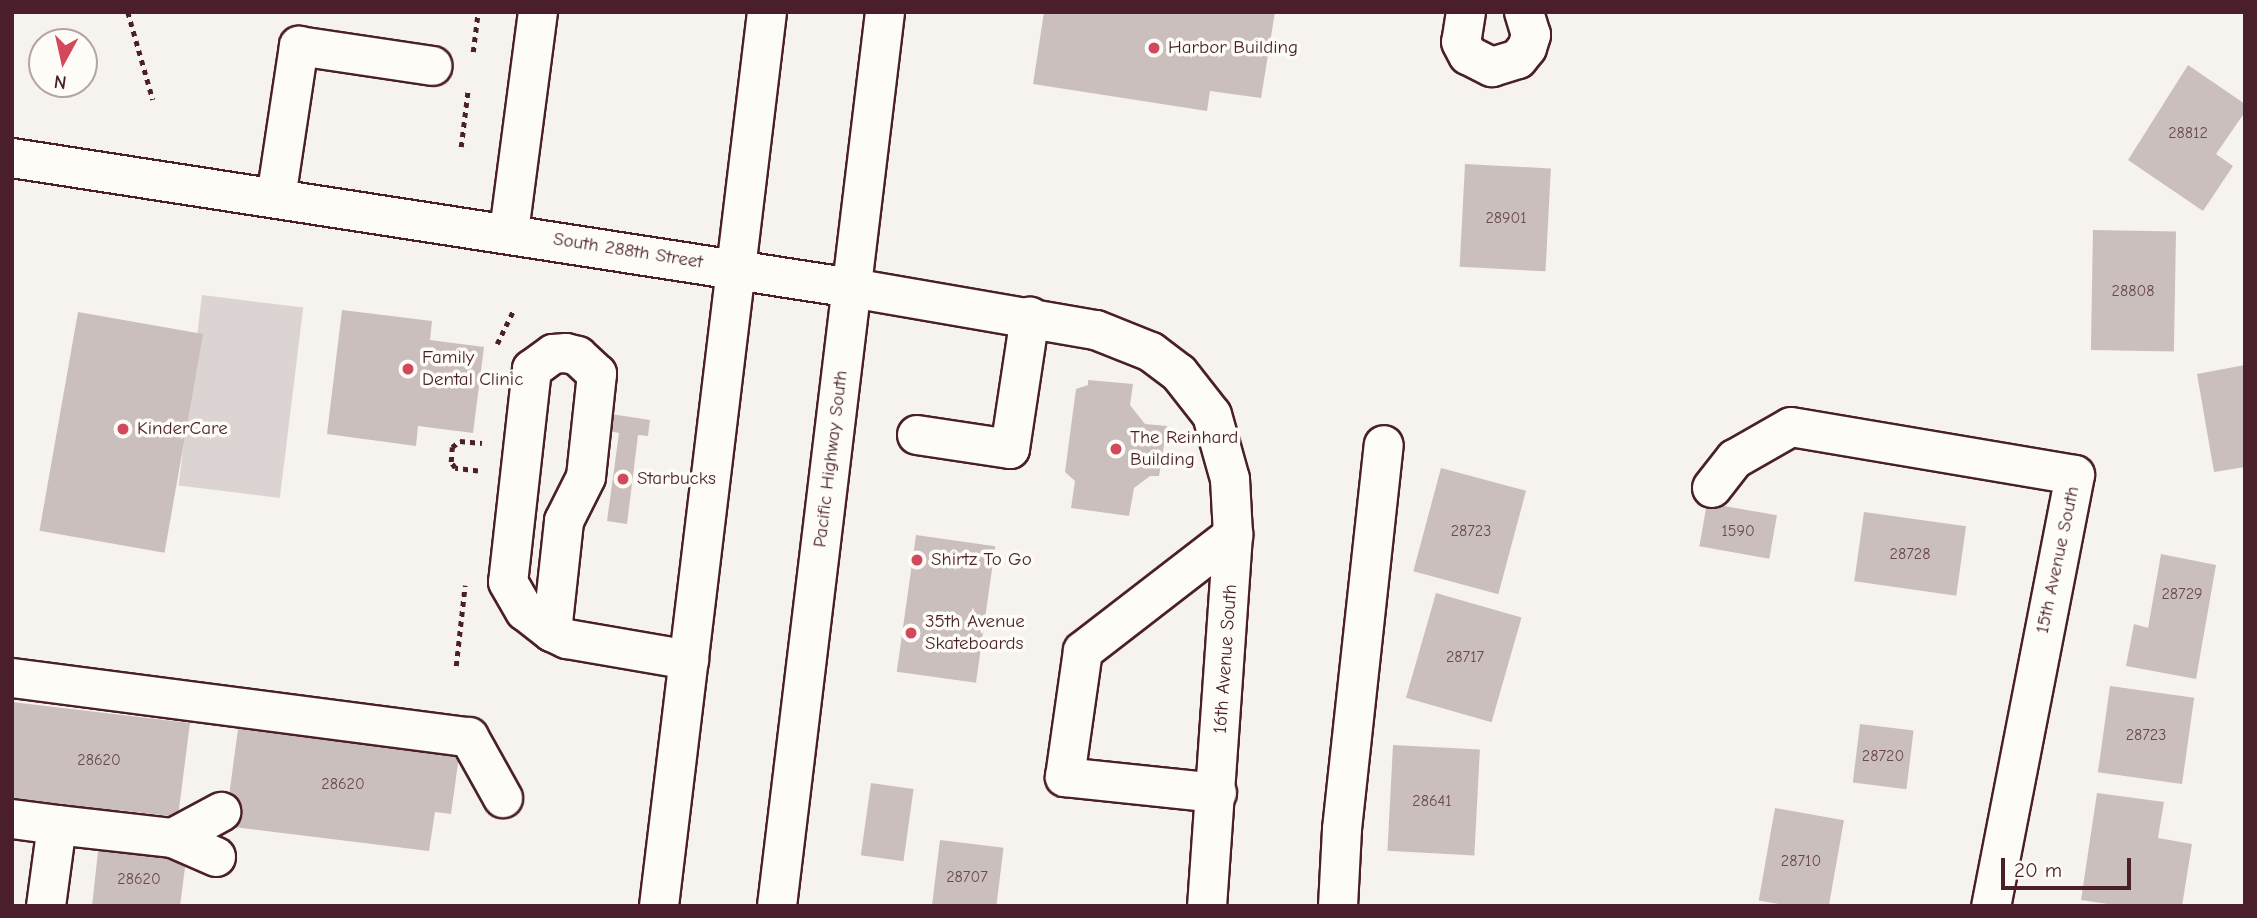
<!DOCTYPE html>
<style>
body{margin:0}
#map{position:relative;width:2257px;height:918px;overflow:hidden;background:#f6f3ef;font-family:"Comic Neue",sans-serif}
div>[style]{position:absolute}
[style*='--x']{left:calc(var(--x)*1px);top:calc(var(--y)*1px);width:calc(var(--w)*1px);rotate:calc(var(--a)*1deg)}
.green>*{inset:0;background:#dcd4d2;transform-origin:0 0}
.building>*{inset:0;background:#cbbfbe;transform-origin:0 0}
.path>*{height:4.5px;margin-top:-2.25px;transform-origin:0;background:repeating-linear-gradient(90deg,#4a1f2b 0 5px,transparent 0 10px)}
.roads{filter:drop-shadow(2px 0 #4a1f2b) drop-shadow(-2px 0 #4a1f2b) drop-shadow(0 2px #4a1f2b) drop-shadow(0 -2px #4a1f2b)}
.minor>*{height:38px;margin:-19px;padding:0 19px;transform-origin:19px;border-radius:19px;background:#fdfcf7}
.major>*{height:38px;margin:-19px;padding:0 19px;transform-origin:19px;border-radius:19px;background:#fdfcf7}
.dots>*{width:19px;height:19px;translate:-50% -50%;box-sizing:border-box;border:4px solid #fdfcf7;border-radius:50%}
span{translate:-50% -50%;white-space:nowrap;text-align:center;line-height:1.15;-webkit-text-stroke:7px #fdfcf7;paint-order:stroke}
.number-label{font-size:16px;color:#6a4750}
.number-label span{-webkit-text-stroke-width:0}
.poi-label{font-size:19px;color:#4a1f2b}
.left{translate:0 -50%;text-align:left}
.street-label{font-size:19px;color:#4a1f2b}
.frame{position:absolute;inset:0;border:14px solid #4a1f2b;pointer-events:none}
.north{position:absolute;left:28px;top:28px;width:70px;height:70px;box-sizing:border-box;background:#fdfcf7;border:2px solid #b5a4a5;border-radius:50%;rotate:188deg;font-size:19px;font-weight:700;line-height:28px;text-align:center;color:#4a1f2b}
.north::after{content:'';display:block;margin:auto;width:24px;height:32px;background:#d1495b;clip-path:polygon(50% 0,100% 100%,50% 72%,0 100%)}
.scale{position:absolute;left:2001px;top:858px;width:130px;height:32px;box-sizing:border-box;border:4px solid #4a1f2b;border-top:0;padding-left:9px;font-size:21px;line-height:24px;white-space:nowrap;color:#4a1f2b;-webkit-text-stroke:5px #fdfcf7;paint-order:stroke}
</style>
<div id="map">
<div class="green">
<div style="left:202px;top:295px;width:102px;height:192px;rotate:7deg"></div>
</div>
<div class="building">
<div style="clip-path:polygon(1044px 12px,1275px 12px,1261px 98px,1210px 91px,1207px 111px,1033px 84px)"></div>
<div style="clip-path:polygon(2188px 65px,2245px 104px,2245px 112px,2216px 154px,2233px 166px,2203px 211px,2128px 160px)"></div>
<div style="left:1465px;top:164px;width:86px;height:103px;rotate:3deg"></div>
<div style="left:2093px;top:230px;width:83px;height:120px;rotate:1deg"></div>
<div style="clip-path:polygon(342px 310px,432px 321px,430px 340px,484px 347px,473px 433px,418px 426px,416px 446px,327px 434px)"></div>
<div style="left:78px;top:312px;width:127px;height:222px;rotate:10deg"></div>
<div style="clip-path:polygon(2245px 365px,2245px 467px,2214px 472px,2197px 374px)"></div>
<div style="clip-path:polygon(1088px 380px,1133px 384px,1130px 405px,1145px 424px,1167px 426px,1159px 476px,1150px 476px,1134px 488px,1129px 516px,1071px 508px,1075px 481px,1065px 472px,1076px 389px,1088px 385px)"></div>
<div style="clip-path:polygon(611px 414px,650px 420px,648px 436px,638px 435px,627px 524px,607px 521px,619px 433px,608px 431px)"></div>
<div style="left:1441px;top:468px;width:88px;height:107px;rotate:15deg"></div>
<div style="left:1707px;top:503px;width:71px;height:44px;rotate:10deg"></div>
<div style="left:1864px;top:512px;width:103px;height:70px;rotate:8deg"></div>
<div style="left:916px;top:535px;width:80px;height:138px;rotate:8deg"></div>
<div style="clip-path:polygon(2161px 554px,2216px 565px,2196px 679px,2126px 666px,2134px 624px,2148px 628px)"></div>
<div style="left:1436px;top:593px;width:89px;height:109px;rotate:16deg"></div>
<div style="left:2110px;top:686px;width:85px;height:87px;rotate:8deg"></div>
<div style="clip-path:polygon(12px 702px,190px 723px,178px 817px,117px 810px,116px 817px,12px 805px)"></div>
<div style="left:1860px;top:724px;width:54px;height:59px;rotate:7deg"></div>
<div style="clip-path:polygon(238px 729px,459px 756px,451px 814px,435px 812px,429px 851px,225px 826px)"></div>
<div style="left:1393px;top:745px;width:87px;height:106px;rotate:3deg"></div>
<div style="left:871px;top:783px;width:43px;height:73px;rotate:8deg"></div>
<div style="clip-path:polygon(2097px 793px,2164px 802px,2158px 838px,2192px 844px,2182px 906px,2121px 906px,2081px 900px)"></div>
<div style="left:1775px;top:808px;width:70px;height:94px;rotate:10deg"></div>
<div style="left:940px;top:840px;width:64px;height:67px;rotate:7deg"></div>
<div style="clip-path:polygon(99px 842px,187px 852px,180px 906px,92px 906px)"></div>
</div>
<div class="path">
<div style="--x:128;--y:12;--w:91;--a:74.1"></div>
<div style="--x:473;--y:52;--w:40;--a:-82.9"></div>
<div style="--x:461;--y:147;--w:58;--a:-83.1"></div>
<div style="--x:497;--y:344;--w:37;--a:-64"></div>
<div style="--x:478;--y:471;--w:23;--a:-173"></div>
<div style="--x:455;--y:468;--w:7;--a:-124"></div>
<div style="--x:451;--y:462;--w:15;--a:-86"></div>
<div style="--x:452;--y:447;--w:10;--a:-37"></div>
<div style="--x:460;--y:441;--w:22;--a:5"></div>
<div style="--x:456;--y:666;--w:81;--a:-83.7"></div>
</div>
<div class="roads">
<div class="minor">
<div style="--x:1466;--y:12;--w:30;--a:99"></div>
<div style="--x:1461;--y:42;--w:15;--a:62"></div>
<div style="--x:1468;--y:55;--w:27;--a:27"></div>
<div style="--x:1492;--y:67;--w:27;--a:-17"></div>
<div style="--x:1518;--y:59;--w:14;--a:-51"></div>
<div style="--x:1527;--y:48;--w:14;--a:-73"></div>
<div style="--x:1531;--y:35;--w:24;--a:-107"></div>
<div style="--x:276;--y:198;--w:154;--a:-81.4"></div>
<div style="--x:299;--y:46;--w:135;--a:8.5"></div>
<div style="--x:509;--y:232;--w:222;--a:-82.5"></div>
<div style="--x:852;--y:288;--w:248;--a:9.8"></div>
<div style="--x:1096;--y:330;--w:59;--a:21.8"></div>
<div style="--x:1151;--y:352;--w:35;--a:37"></div>
<div style="--x:1179;--y:373;--w:53;--a:51.8"></div>
<div style="--x:1212;--y:415;--w:66;--a:74.3"></div>
<div style="--x:1230;--y:479;--w:56;--a:86.9"></div>
<div style="--x:1233;--y:535;--w:372;--a:94"></div>
<div style="--x:917;--y:435;--w:94;--a:8.6"></div>
<div style="--x:1010;--y:449;--w:134;--a:-81.4"></div>
<div style="--x:1712;--y:488;--w:37;--a:-52"></div>
<div style="--x:1735;--y:459;--w:64;--a:-29.7"></div>
<div style="--x:1791;--y:427;--w:288;--a:9.6"></div>
<div style="--x:2075;--y:475;--w:439;--a:101"></div>
<div style="--x:552;--y:632;--w:112;--a:-83.8"></div>
<div style="--x:564;--y:521;--w:49;--a:-63.4"></div>
<div style="--x:586;--y:477;--w:104;--a:-83.9"></div>
<div style="--x:597;--y:374;--w:26;--a:-137"></div>
<div style="--x:578;--y:356;--w:12;--a:-166"></div>
<div style="--x:566;--y:353;--w:13;--a:176"></div>
<div style="--x:553;--y:354;--w:26;--a:144"></div>
<div style="--x:532;--y:369;--w:214;--a:96.4"></div>
<div style="--x:508;--y:582;--w:34;--a:60"></div>
<div style="--x:525;--y:611;--w:34;--a:38"></div>
<div style="--x:552;--y:632;--w:17;--a:25"></div>
<div style="--x:567;--y:639;--w:124;--a:9.8"></div>
<div style="--x:12;--y:678;--w:461;--a:7.4"></div>
<div style="--x:469;--y:737;--w:70;--a:60.9"></div>
<div style="--x:1217;--y:793;--w:153;--a:-174"></div>
<div style="--x:1065;--y:777;--w:127;--a:-81.9"></div>
<div style="--x:1083;--y:651;--w:190;--a:-37.7"></div>
<div style="--x:12;--y:819;--w:45;--a:7.6"></div>
<div style="--x:57;--y:825;--w:82;--a:97.7"></div>
<div style="--x:57;--y:825;--w:117;--a:6.4"></div>
<div style="--x:173;--y:838;--w:47;--a:23.8"></div>
<div style="--x:173;--y:838;--w:55;--a:-28.4"></div>
<div style="--x:1338;--y:906;--w:77;--a:-87"></div>
<div style="--x:1342;--y:829;--w:386;--a:-83.8"></div>
</div>
<div class="major">
<div style="--x:12;--y:158;--w:850;--a:8.8"></div>
<div style="--x:659;--y:906;--w:900;--a:-83.11"></div>
<div style="--x:777;--y:906;--w:900;--a:-83.11"></div>
</div>
</div>
<div class="dots">
<div style="left:1154px;top:48px;background:#d1495b"></div>
<div style="left:408px;top:369px;background:#d1495b"></div>
<div style="left:123px;top:429px;background:#d1495b"></div>
<div style="left:1116px;top:449px;background:#d1495b"></div>
<div style="left:623px;top:479px;background:#d1495b"></div>
<div style="left:917px;top:560px;background:#d1495b"></div>
<div style="left:911px;top:633px;background:#d1495b"></div>
</div>
<div class="number-label">
<span style="left:2188px;top:133px">28812</span>
<span style="left:1506px;top:218px">28901</span>
<span style="left:2133px;top:291px">28808</span>
<span style="left:1471px;top:531px">28723</span>
<span style="left:1738px;top:531px">1590</span>
<span style="left:1910px;top:554px">28728</span>
<span style="left:2182px;top:594px">28729</span>
<span style="left:1465px;top:657px">28717</span>
<span style="left:2146px;top:735px">28723</span>
<span style="left:1883px;top:756px">28720</span>
<span style="left:99px;top:760px">28620</span>
<span style="left:343px;top:784px">28620</span>
<span style="left:1432px;top:801px">28641</span>
<span style="left:1801px;top:861px">28710</span>
<span style="left:967px;top:877px">28707</span>
<span style="left:139px;top:879px">28620</span>
</div>
<div class="poi-label">
<span class="left" style="left:1168px;top:48px">Harbor Building</span>
<span class="left" style="left:422px;top:369px">Family<br>Dental Clinic</span>
<span class="left" style="left:137px;top:429px">KinderCare</span>
<span class="left" style="left:1130px;top:449px">The Reinhard<br>Building</span>
<span class="left" style="left:637px;top:479px">Starbucks</span>
<span class="left" style="left:931px;top:560px">Shirtz To Go</span>
<span class="left" style="left:925px;top:633px">35th Avenue<br>Skateboards</span>
</div>
<div class="street-label">
<span style="left:628px;top:251px;rotate:9deg">South 288th Street</span>
<span style="left:831px;top:459px;rotate:-83deg">Pacific Highway South</span>
<span style="left:2058px;top:560px;rotate:-78deg">15th Avenue South</span>
<span style="left:1226px;top:659px;rotate:-86deg">16th Avenue South</span>
</div>
<div class="frame"></div>
<div class="north">N</div>
<div class="scale">20 m</div>
</div>
